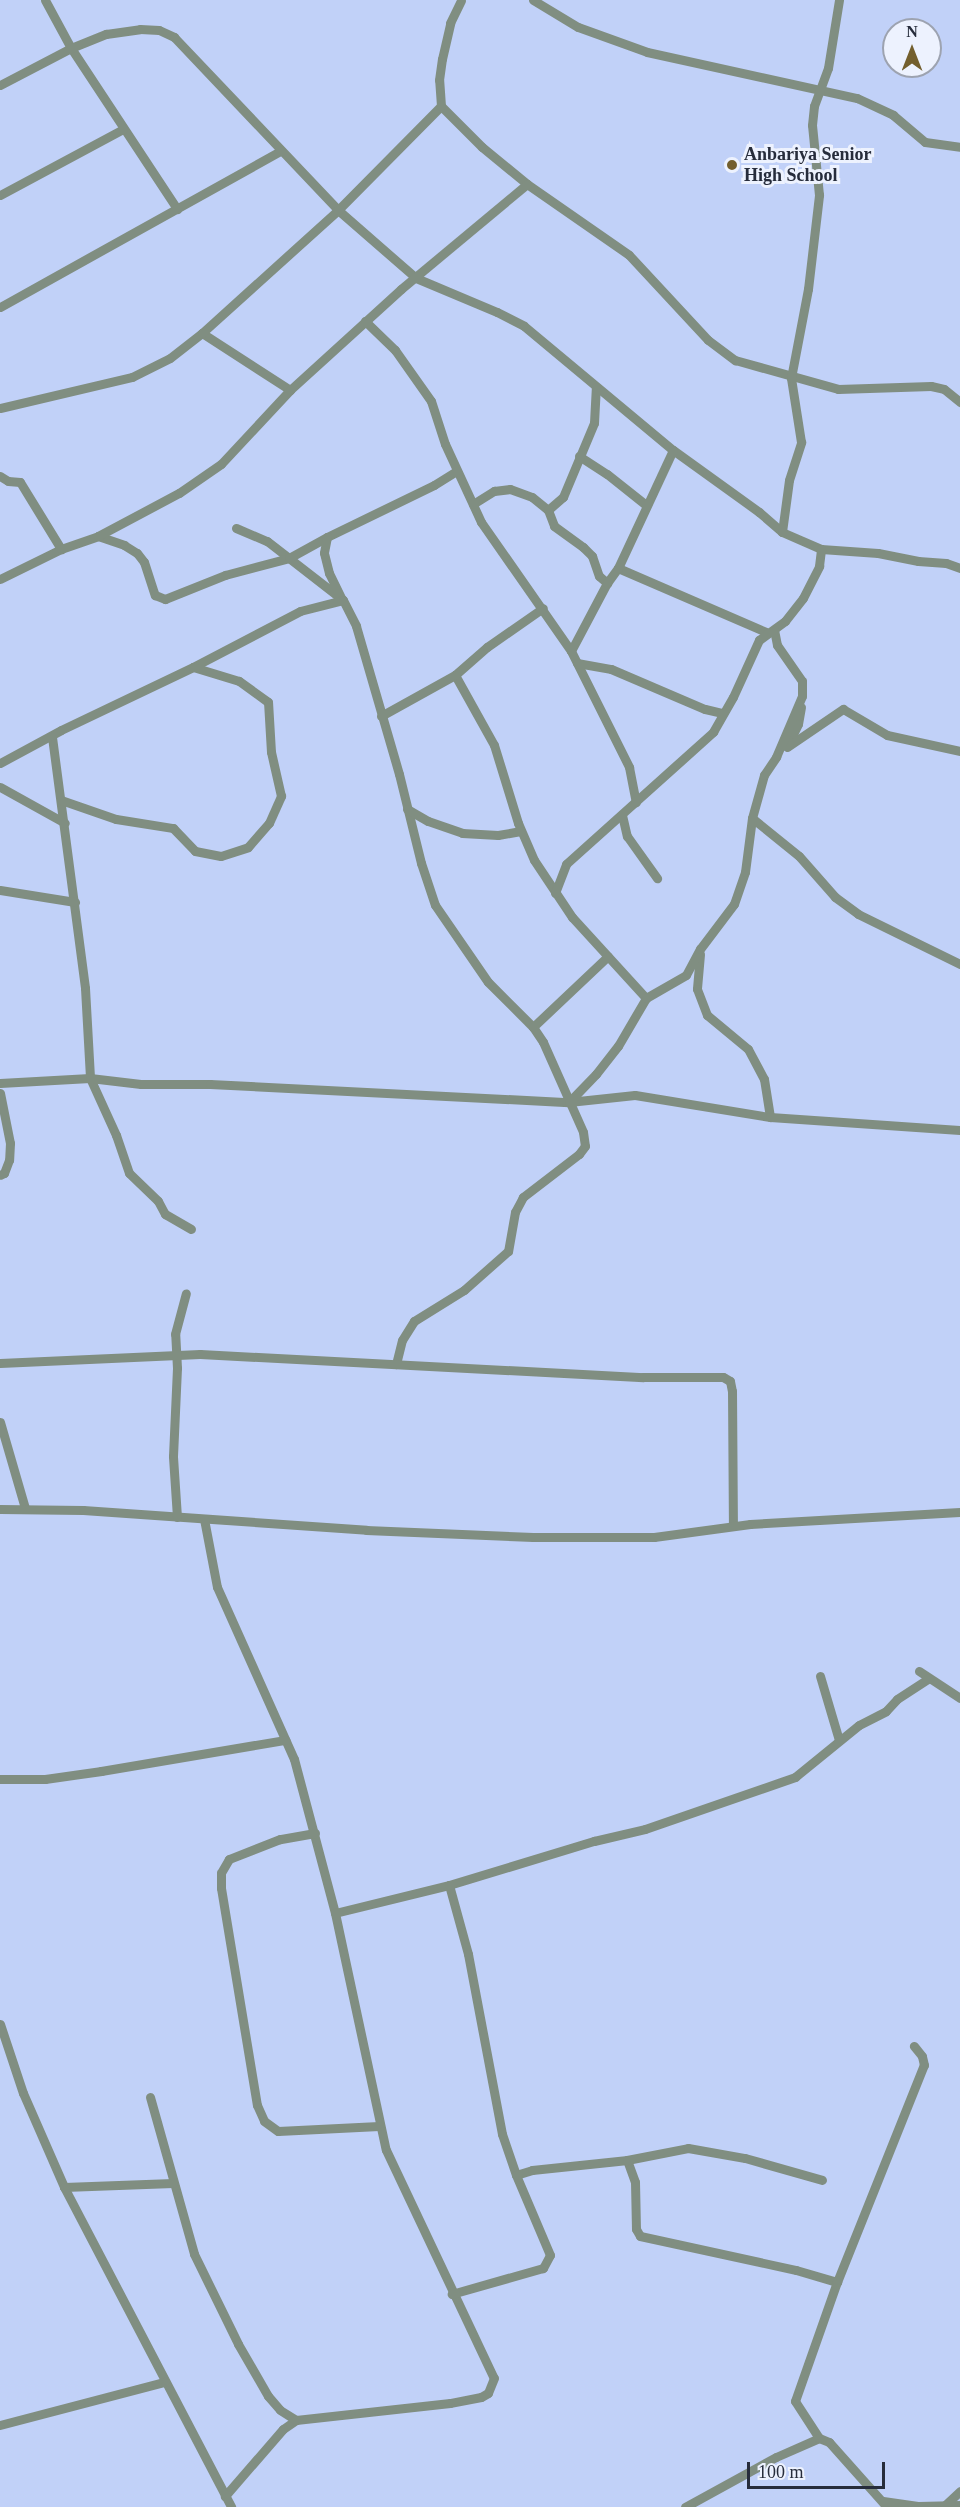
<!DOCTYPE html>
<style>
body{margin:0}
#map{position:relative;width:960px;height:2507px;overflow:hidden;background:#c1d1f8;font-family:Georgia,serif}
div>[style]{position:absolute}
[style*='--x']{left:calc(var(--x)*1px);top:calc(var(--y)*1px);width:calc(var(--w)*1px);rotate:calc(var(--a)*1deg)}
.minor>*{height:9px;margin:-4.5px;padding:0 4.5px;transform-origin:4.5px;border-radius:4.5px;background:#808e81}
.dots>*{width:16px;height:16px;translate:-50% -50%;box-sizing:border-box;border:3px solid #edf2fe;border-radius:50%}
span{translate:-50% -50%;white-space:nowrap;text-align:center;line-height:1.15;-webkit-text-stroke:6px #edf2fe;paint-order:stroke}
.poi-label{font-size:18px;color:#262c3b;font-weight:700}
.left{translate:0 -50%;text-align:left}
.north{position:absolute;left:882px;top:18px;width:60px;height:60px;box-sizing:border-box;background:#edf2fe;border:2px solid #9da3b0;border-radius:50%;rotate:0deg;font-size:16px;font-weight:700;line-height:24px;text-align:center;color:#262c3b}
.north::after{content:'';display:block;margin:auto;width:21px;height:27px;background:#735f2e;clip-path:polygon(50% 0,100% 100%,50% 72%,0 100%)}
.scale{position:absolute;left:747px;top:2462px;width:138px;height:27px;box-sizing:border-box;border:3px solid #262c3b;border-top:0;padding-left:8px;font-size:18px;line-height:21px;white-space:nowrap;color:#262c3b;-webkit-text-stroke:4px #edf2fe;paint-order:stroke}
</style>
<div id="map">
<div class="minor">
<div style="--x:45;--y:0;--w:55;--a:61.6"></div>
<div style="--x:71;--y:48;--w:193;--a:56.6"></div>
<div style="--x:533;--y:0;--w:52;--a:31"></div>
<div style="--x:578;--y:27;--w:73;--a:19.9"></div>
<div style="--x:647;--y:52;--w:215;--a:12.4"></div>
<div style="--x:857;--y:98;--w:40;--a:25"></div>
<div style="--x:893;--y:115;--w:42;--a:40.2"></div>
<div style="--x:925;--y:142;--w:35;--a:8"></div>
<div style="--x:0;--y:85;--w:80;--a:-27.5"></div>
<div style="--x:71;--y:48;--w:38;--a:-22"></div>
<div style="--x:106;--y:34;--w:34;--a:-8"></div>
<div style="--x:140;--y:29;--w:19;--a:3"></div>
<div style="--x:159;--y:30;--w:17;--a:25"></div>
<div style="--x:174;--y:37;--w:238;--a:46.5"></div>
<div style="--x:338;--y:210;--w:103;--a:41.1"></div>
<div style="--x:416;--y:278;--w:88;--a:22.8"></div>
<div style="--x:497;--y:312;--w:30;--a:27"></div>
<div style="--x:524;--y:326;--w:194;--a:39.8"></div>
<div style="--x:673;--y:450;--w:106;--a:35.8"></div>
<div style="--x:759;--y:512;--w:30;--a:41"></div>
<div style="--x:782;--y:532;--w:43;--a:23.6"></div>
<div style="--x:821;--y:549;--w:57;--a:4"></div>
<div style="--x:878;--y:553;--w:41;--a:11.3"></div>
<div style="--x:918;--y:561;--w:28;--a:4"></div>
<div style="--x:946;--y:563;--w:15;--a:20"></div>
<div style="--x:441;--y:106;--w:58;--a:45"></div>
<div style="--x:482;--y:147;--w:58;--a:39.4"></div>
<div style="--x:527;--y:184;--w:124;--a:34.8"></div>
<div style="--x:629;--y:255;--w:116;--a:47.1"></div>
<div style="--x:708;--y:340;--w:34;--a:37"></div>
<div style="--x:735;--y:360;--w:107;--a:15.7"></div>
<div style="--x:838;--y:389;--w:93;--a:-1.8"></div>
<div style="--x:931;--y:386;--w:13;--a:13"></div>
<div style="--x:944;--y:389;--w:21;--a:39"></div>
<div style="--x:0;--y:195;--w:140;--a:-28.2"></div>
<div style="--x:0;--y:307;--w:321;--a:-29.1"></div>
<div style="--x:365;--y:321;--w:42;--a:44"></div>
<div style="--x:395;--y:350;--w:62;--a:54.8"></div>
<div style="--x:431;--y:401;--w:45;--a:72"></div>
<div style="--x:445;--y:444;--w:86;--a:65.2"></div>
<div style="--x:481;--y:522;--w:157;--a:55.1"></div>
<div style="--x:571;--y:651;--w:130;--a:63.4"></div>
<div style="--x:629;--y:767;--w:36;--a:79"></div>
<div style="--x:202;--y:333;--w:105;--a:32.9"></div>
<div style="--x:0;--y:408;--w:136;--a:-13.2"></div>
<div style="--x:132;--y:377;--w:42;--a:-26.6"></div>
<div style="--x:170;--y:358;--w:41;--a:-38"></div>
<div style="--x:202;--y:333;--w:183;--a:-42.1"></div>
<div style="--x:338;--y:210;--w:146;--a:-45.3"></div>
<div style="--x:441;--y:106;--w:26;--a:-94"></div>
<div style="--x:439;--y:80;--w:21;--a:-82"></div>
<div style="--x:442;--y:59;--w:37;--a:-77"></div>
<div style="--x:450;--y:23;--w:25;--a:-64"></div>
<div style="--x:579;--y:456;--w:33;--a:33"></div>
<div style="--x:607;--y:474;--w:50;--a:38.5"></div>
<div style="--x:0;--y:476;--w:9;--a:32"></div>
<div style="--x:8;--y:481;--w:12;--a:5"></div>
<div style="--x:20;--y:482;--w:79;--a:58.5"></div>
<div style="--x:473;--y:504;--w:25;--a:-32"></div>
<div style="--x:494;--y:491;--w:16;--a:-7"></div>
<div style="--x:510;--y:489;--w:23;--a:20"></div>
<div style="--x:532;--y:497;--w:21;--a:39"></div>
<div style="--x:548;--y:510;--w:17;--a:69"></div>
<div style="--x:554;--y:526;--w:36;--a:36"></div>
<div style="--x:583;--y:547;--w:13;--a:45"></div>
<div style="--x:592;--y:556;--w:21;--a:71"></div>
<div style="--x:599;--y:576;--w:11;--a:41"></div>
<div style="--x:548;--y:510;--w:20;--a:-41"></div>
<div style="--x:563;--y:497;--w:80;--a:-67.3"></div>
<div style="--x:594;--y:423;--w:36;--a:-87"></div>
<div style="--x:236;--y:528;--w:34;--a:23"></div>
<div style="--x:267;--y:541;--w:96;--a:37.8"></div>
<div style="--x:782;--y:532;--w:52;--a:-82.3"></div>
<div style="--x:789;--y:480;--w:40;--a:-72"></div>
<div style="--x:801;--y:442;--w:65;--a:-98.9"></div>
<div style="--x:791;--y:378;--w:91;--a:-79.2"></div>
<div style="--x:808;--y:289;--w:95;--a:-83.3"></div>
<div style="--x:819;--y:195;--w:70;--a:-95.7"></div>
<div style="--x:812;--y:125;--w:19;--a:-84"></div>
<div style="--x:814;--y:106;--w:40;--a:-69.8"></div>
<div style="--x:828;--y:68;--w:69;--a:-80.8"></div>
<div style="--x:98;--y:536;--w:28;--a:19"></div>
<div style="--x:124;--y:545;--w:15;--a:32"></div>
<div style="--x:137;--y:553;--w:11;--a:52"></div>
<div style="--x:144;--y:562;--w:35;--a:72"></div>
<div style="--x:155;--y:595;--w:11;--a:22"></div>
<div style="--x:165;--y:599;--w:65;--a:-21.8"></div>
<div style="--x:225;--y:575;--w:66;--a:-14.9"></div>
<div style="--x:289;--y:558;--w:43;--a:-28.9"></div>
<div style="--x:327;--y:537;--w:119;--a:-25.9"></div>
<div style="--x:434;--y:485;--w:26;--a:-32"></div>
<div style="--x:327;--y:537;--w:16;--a:101"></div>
<div style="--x:324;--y:553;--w:21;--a:76"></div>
<div style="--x:329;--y:573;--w:30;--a:64"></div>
<div style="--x:618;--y:568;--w:161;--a:23.4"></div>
<div style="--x:0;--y:579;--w:68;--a:-26.2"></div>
<div style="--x:61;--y:549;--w:39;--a:-19"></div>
<div style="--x:98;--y:536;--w:92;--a:-28"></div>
<div style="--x:179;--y:493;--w:51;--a:-34.6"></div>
<div style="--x:221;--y:464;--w:101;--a:-47"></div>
<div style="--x:290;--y:390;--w:150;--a:-42.3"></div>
<div style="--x:401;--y:289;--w:164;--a:-39.8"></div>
<div style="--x:571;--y:651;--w:77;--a:-62.1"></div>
<div style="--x:607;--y:583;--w:19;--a:-54"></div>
<div style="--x:618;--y:568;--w:130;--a:-65"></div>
<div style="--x:577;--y:663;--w:35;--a:10"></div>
<div style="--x:611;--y:669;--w:102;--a:23.1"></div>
<div style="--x:705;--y:709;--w:18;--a:13"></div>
<div style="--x:455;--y:675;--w:80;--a:60.9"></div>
<div style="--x:494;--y:745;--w:82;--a:72.9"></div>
<div style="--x:518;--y:823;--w:40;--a:66.6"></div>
<div style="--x:534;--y:860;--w:69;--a:56.3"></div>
<div style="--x:572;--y:917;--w:110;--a:47.6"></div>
<div style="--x:801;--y:707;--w:17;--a:100"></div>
<div style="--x:798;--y:724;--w:25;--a:116"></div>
<div style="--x:787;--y:747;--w:68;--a:-34.2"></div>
<div style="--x:843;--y:709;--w:51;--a:30.6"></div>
<div style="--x:887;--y:735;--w:75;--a:12.4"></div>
<div style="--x:381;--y:716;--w:85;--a:-29"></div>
<div style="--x:455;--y:675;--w:43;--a:-41.2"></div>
<div style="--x:487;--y:647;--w:68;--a:-34.9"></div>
<div style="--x:52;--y:737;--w:253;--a:82.5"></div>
<div style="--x:85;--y:988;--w:90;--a:86.8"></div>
<div style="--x:90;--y:1078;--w:63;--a:65.5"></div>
<div style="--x:116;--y:1135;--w:40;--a:71.1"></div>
<div style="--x:129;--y:1173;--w:40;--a:44"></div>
<div style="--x:158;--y:1201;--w:15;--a:62"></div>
<div style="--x:165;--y:1214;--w:30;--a:30"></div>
<div style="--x:0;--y:763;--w:69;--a:-28.4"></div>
<div style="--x:61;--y:730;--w:146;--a:-25.5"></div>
<div style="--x:193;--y:667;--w:121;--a:-27.6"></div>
<div style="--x:300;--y:611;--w:44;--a:-14.3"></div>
<div style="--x:343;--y:600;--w:29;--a:63"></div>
<div style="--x:356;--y:626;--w:154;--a:73.8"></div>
<div style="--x:399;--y:774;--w:92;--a:76.1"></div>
<div style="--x:421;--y:863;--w:44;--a:71.6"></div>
<div style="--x:435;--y:905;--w:93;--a:55.5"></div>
<div style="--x:488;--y:982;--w:64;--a:45"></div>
<div style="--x:533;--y:1027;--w:18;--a:56"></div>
<div style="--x:543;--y:1042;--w:98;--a:66"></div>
<div style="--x:583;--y:1132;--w:14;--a:82"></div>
<div style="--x:585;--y:1146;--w:10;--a:127"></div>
<div style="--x:579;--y:1154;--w:71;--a:142.5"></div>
<div style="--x:523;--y:1197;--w:17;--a:118"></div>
<div style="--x:515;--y:1212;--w:40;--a:100"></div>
<div style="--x:508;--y:1251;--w:59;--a:138.4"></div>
<div style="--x:464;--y:1290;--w:59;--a:148.2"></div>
<div style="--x:414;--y:1321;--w:22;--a:122"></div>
<div style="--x:402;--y:1340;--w:25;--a:104"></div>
<div style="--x:0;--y:787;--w:74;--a:29"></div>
<div style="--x:61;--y:800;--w:58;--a:19.1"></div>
<div style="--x:116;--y:819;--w:58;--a:9"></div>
<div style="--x:173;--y:828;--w:32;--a:46"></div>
<div style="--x:195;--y:851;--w:26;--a:11"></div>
<div style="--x:221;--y:856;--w:28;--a:-18"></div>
<div style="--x:248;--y:847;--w:32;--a:-49"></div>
<div style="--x:269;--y:823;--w:30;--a:-66"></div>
<div style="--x:281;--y:796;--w:45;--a:-102.8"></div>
<div style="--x:271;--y:752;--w:50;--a:-93.4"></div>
<div style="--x:268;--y:702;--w:36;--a:-144"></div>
<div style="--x:239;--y:681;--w:48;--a:-163.1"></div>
<div style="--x:407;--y:809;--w:24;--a:30"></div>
<div style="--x:428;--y:821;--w:36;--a:19"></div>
<div style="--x:462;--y:833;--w:36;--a:3"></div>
<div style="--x:498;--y:835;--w:23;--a:-10"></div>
<div style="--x:622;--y:815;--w:22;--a:77"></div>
<div style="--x:627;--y:836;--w:52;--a:54.5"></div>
<div style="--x:752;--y:818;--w:60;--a:39"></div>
<div style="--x:799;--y:856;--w:55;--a:48.7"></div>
<div style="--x:835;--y:897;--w:29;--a:36"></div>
<div style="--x:858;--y:914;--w:114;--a:26.1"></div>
<div style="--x:0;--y:890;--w:76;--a:9.1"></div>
<div style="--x:555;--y:893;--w:31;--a:-69"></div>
<div style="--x:566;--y:864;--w:198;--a:-41.9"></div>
<div style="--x:713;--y:732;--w:40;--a:-60.3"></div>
<div style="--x:733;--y:697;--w:63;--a:-65.5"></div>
<div style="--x:759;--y:640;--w:32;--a:-36"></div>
<div style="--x:785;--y:621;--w:29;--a:-52"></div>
<div style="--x:803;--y:598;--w:36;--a:-63"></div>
<div style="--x:819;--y:566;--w:17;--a:-83"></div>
<div style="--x:700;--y:954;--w:35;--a:95"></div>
<div style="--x:697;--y:989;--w:28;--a:69"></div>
<div style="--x:707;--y:1015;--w:53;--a:39.7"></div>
<div style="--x:748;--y:1049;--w:34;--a:62"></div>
<div style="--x:764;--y:1079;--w:38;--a:81"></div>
<div style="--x:533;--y:1027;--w:103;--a:-43.4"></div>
<div style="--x:0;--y:1083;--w:90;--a:-3.2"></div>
<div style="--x:90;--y:1078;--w:51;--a:6.7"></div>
<div style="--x:141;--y:1084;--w:69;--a:0"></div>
<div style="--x:210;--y:1084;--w:359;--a:2.9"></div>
<div style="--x:569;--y:1102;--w:66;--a:-6.1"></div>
<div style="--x:635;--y:1095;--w:137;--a:9.3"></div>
<div style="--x:770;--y:1117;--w:190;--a:3.9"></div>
<div style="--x:0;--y:1093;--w:51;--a:78.7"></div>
<div style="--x:10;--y:1143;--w:17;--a:93"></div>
<div style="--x:9;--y:1160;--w:14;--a:111"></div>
<div style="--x:4;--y:1173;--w:4;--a:153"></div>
<div style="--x:569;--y:1102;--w:39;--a:-46"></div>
<div style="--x:596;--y:1074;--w:36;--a:-52"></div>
<div style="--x:618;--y:1046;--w:56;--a:-59.7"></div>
<div style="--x:646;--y:998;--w:46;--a:-29.9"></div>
<div style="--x:686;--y:975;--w:30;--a:-62"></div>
<div style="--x:700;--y:949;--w:56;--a:-52.9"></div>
<div style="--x:734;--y:904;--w:34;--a:-71"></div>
<div style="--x:745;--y:872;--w:54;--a:-82.6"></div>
<div style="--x:752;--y:818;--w:45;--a:-74.4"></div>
<div style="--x:764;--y:775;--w:22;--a:-56"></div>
<div style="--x:776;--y:757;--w:66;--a:-66.9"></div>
<div style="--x:802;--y:696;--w:15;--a:-90"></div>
<div style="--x:802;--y:681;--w:44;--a:-124.8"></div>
<div style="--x:777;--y:645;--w:15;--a:-101"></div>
<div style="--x:0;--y:1363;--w:200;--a:-2.6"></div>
<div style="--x:200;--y:1354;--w:444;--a:3"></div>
<div style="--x:643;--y:1377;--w:80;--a:0"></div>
<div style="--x:723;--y:1377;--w:8;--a:30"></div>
<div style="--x:730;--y:1381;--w:10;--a:79"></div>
<div style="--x:732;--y:1391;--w:135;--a:89.6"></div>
<div style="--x:0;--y:1422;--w:90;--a:73.8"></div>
<div style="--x:0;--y:1509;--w:83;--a:0.7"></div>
<div style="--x:83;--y:1510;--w:284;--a:4"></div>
<div style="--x:366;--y:1530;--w:167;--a:2.4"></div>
<div style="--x:533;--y:1537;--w:121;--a:0"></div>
<div style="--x:654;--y:1537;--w:97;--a:-7.7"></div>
<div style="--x:750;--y:1524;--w:210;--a:-3.3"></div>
<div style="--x:177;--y:1517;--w:61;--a:-93.8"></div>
<div style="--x:173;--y:1456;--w:88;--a:-87.4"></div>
<div style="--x:177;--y:1368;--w:34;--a:-93"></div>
<div style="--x:175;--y:1334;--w:42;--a:-75"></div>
<div style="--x:204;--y:1519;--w:69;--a:79.2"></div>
<div style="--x:217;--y:1587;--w:188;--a:65.9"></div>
<div style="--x:294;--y:1759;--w:159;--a:75.1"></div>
<div style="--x:335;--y:1913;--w:242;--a:77.9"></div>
<div style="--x:386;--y:2150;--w:252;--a:64.7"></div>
<div style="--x:494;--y:2378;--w:16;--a:112"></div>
<div style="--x:488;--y:2393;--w:8;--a:150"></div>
<div style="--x:481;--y:2397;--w:32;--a:169"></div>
<div style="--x:450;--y:2403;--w:155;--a:173.7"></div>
<div style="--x:296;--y:2420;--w:16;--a:145"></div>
<div style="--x:283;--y:2429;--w:89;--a:130.9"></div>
<div style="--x:919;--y:1671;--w:49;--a:33.4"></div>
<div style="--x:820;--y:1676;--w:67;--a:73.5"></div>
<div style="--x:0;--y:1779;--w:45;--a:0"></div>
<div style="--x:45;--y:1779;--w:57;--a:-8.1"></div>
<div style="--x:101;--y:1771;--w:187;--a:-9.6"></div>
<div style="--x:315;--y:1833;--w:36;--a:170"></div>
<div style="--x:280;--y:1839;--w:55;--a:158.6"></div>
<div style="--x:229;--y:1859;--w:16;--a:120"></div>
<div style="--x:221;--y:1873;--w:15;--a:90"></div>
<div style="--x:221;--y:1888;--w:220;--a:80.6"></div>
<div style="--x:257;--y:2105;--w:17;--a:66"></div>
<div style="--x:264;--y:2121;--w:17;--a:36"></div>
<div style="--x:278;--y:2131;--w:101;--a:-2.8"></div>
<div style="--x:449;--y:1885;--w:72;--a:74.6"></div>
<div style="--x:468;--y:1954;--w:183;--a:79.3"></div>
<div style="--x:502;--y:2134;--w:43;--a:71.1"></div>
<div style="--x:516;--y:2175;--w:87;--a:67"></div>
<div style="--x:550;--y:2255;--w:15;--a:118"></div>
<div style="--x:543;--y:2268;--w:95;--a:164.1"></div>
<div style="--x:335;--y:1913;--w:117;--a:-13.8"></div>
<div style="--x:449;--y:1885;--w:152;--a:-16.9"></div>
<div style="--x:594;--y:1841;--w:52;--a:-13.2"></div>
<div style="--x:645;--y:1829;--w:159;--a:-19.1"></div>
<div style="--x:795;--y:1777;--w:82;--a:-39.1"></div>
<div style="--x:859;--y:1725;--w:30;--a:-27"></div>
<div style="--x:886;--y:1711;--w:16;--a:-47"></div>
<div style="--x:897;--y:1699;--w:38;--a:-33"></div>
<div style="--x:0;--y:2024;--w:73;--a:71.6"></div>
<div style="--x:23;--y:2093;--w:103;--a:66.4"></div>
<div style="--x:64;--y:2187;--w:361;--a:62.4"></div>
<div style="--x:150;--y:2097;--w:163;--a:74.3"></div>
<div style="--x:194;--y:2254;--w:100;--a:63.9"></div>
<div style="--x:238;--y:2344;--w:60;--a:60"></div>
<div style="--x:268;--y:2396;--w:18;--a:49"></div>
<div style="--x:280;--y:2410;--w:19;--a:32"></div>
<div style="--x:627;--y:2160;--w:23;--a:70"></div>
<div style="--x:635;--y:2182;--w:47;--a:88.8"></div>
<div style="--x:636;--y:2229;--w:8;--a:60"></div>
<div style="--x:640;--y:2236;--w:160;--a:12.3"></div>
<div style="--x:796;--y:2270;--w:43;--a:16.3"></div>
<div style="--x:516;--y:2175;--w:17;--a:-17"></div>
<div style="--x:532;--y:2170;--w:96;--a:-6"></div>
<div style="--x:627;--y:2160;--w:62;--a:-11.1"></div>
<div style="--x:688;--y:2148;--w:58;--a:10"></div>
<div style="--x:745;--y:2158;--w:80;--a:15.9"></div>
<div style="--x:64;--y:2187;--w:109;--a:-2.1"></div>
<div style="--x:0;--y:2425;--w:170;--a:-14.7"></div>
<div style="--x:819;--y:2438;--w:44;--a:-123"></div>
<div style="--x:795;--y:2401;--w:126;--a:-70.6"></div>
<div style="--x:837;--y:2282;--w:234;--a:-68.2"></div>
<div style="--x:924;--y:2065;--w:9;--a:-103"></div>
<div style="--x:922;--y:2056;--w:13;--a:-129"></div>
<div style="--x:883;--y:2501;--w:35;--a:8"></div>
<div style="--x:918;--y:2506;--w:42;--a:-1.4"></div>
<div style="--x:944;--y:2506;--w:22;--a:-43"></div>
<div style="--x:685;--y:2507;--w:104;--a:-28.8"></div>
<div style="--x:776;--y:2457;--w:47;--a:-23.8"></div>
<div style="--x:819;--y:2438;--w:11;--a:22"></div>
<div style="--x:829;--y:2442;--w:87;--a:48.3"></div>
</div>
<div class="dots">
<div style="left:732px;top:165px;background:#735f2e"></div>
</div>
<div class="poi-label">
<span class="left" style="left:744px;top:165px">Anbariya Senior<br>High School</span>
</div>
<div class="north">N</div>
<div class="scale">100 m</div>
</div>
